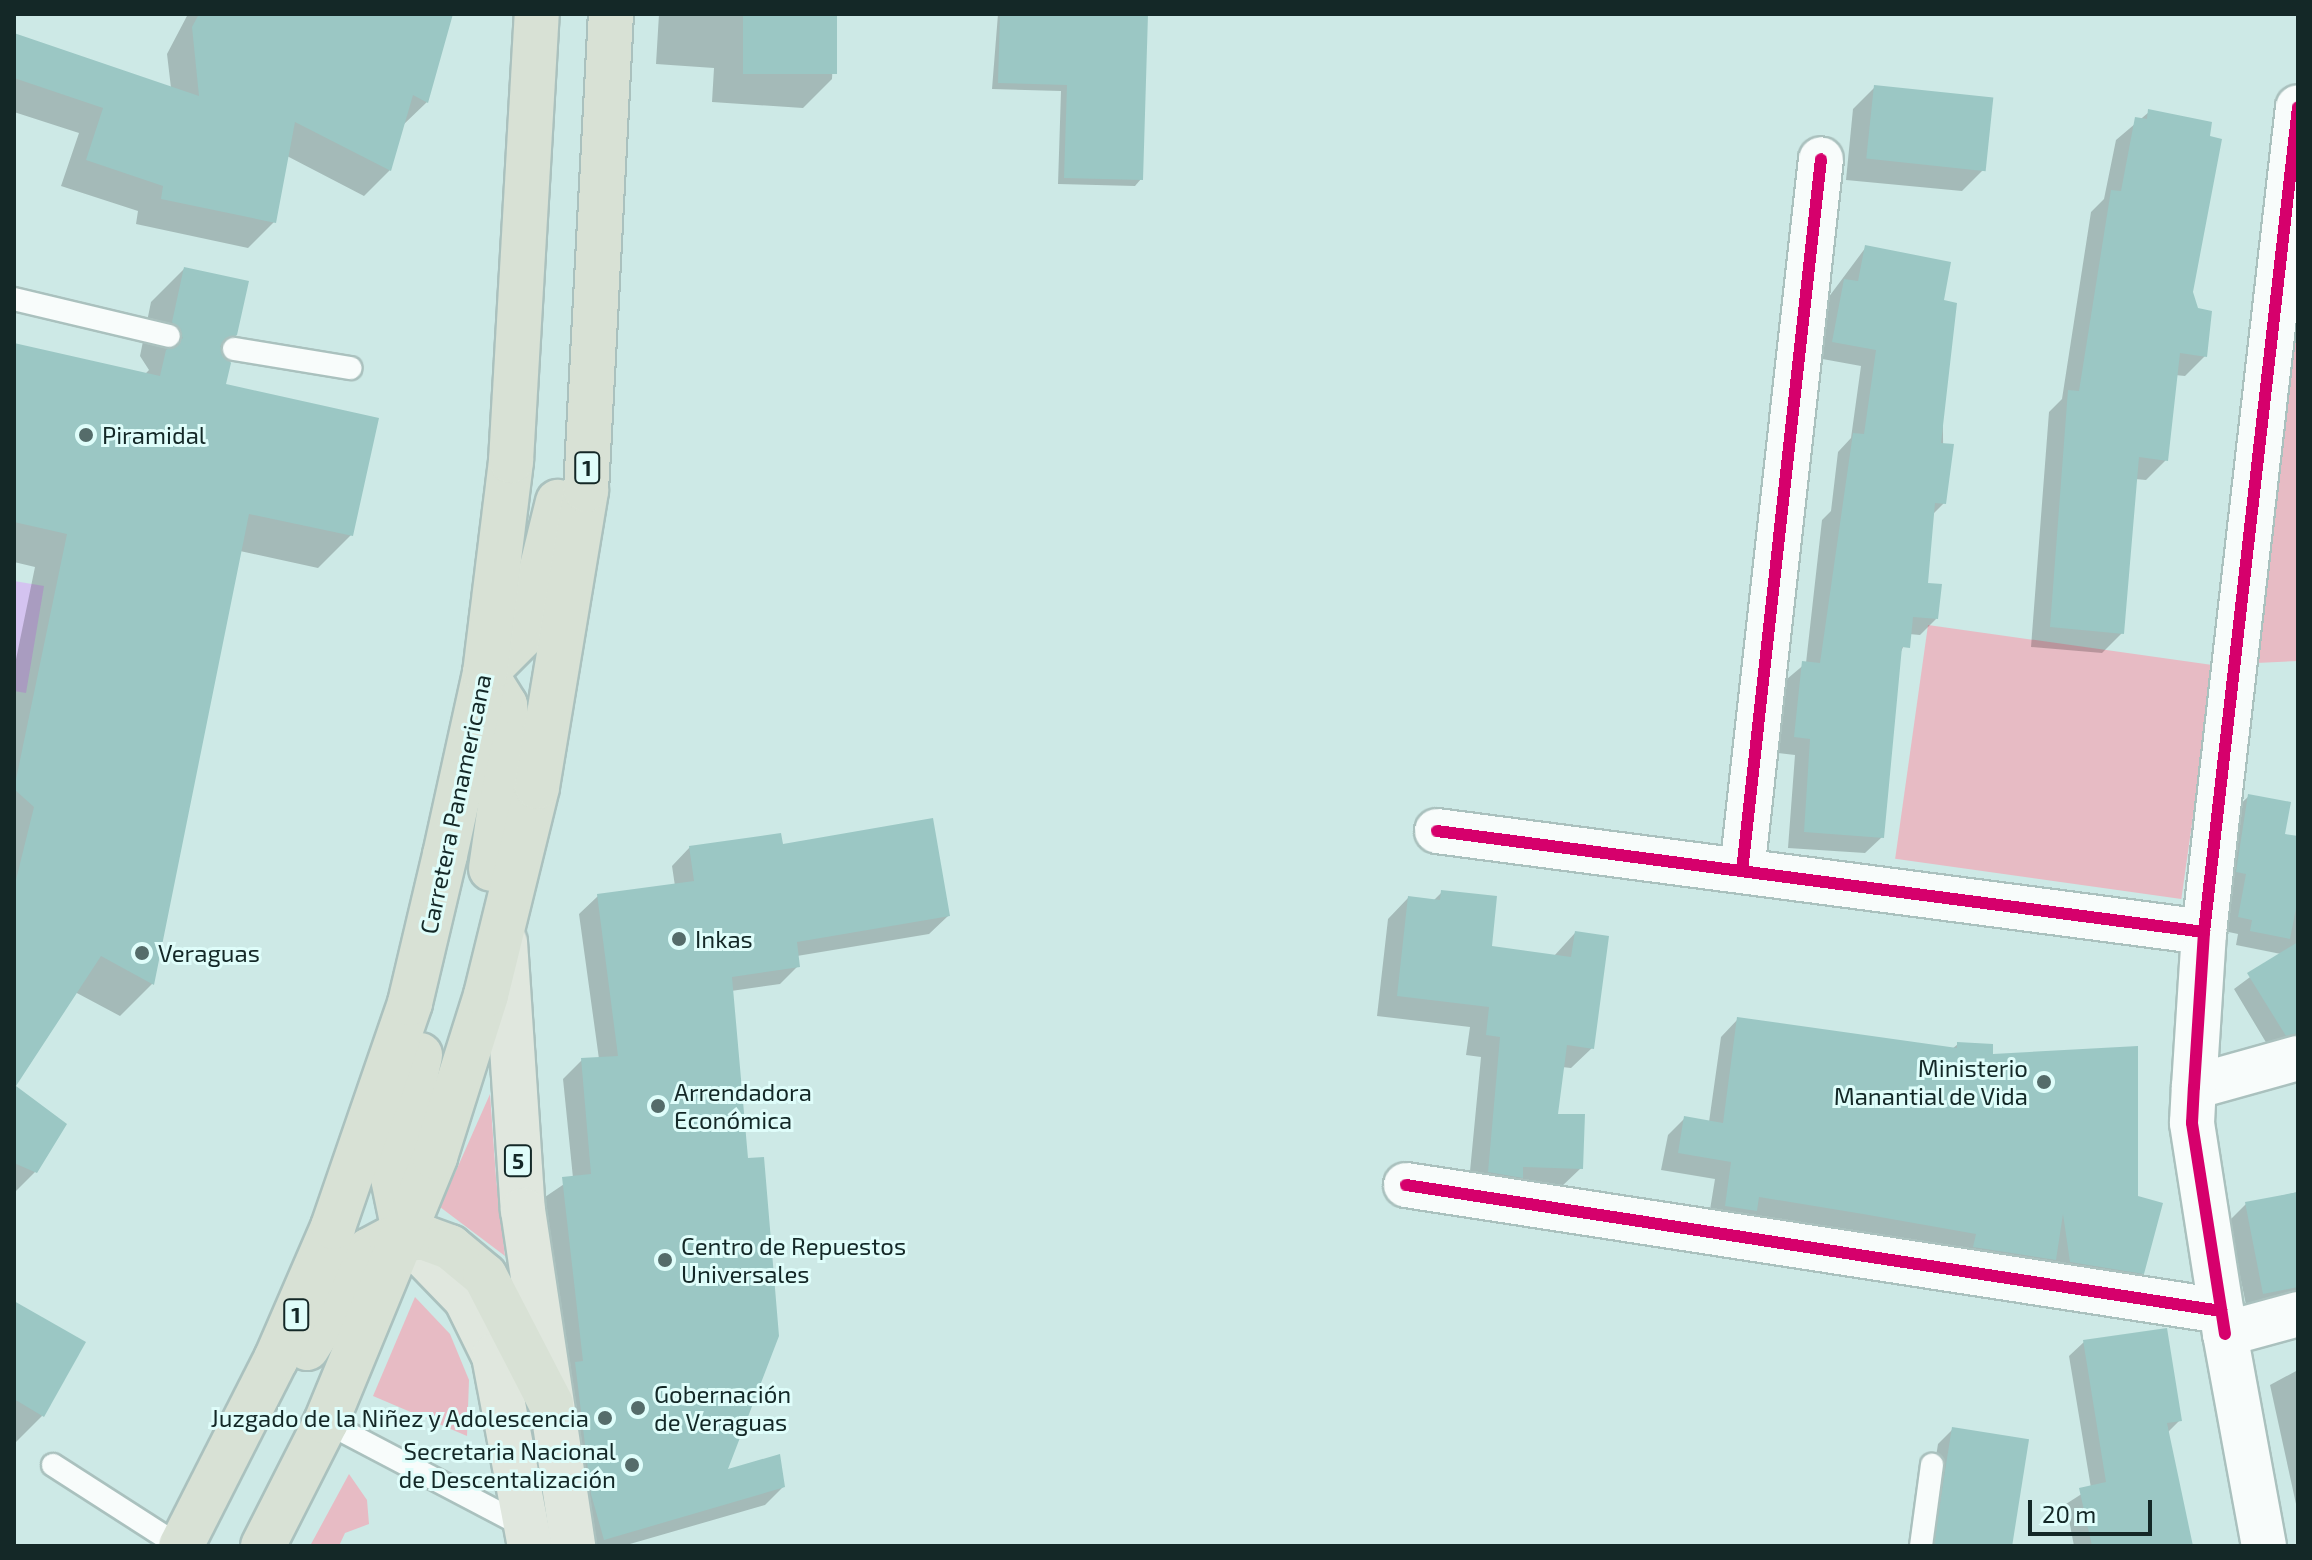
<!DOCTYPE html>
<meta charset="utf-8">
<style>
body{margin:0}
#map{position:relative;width:2312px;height:1560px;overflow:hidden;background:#cde9e6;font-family:"Exo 2",sans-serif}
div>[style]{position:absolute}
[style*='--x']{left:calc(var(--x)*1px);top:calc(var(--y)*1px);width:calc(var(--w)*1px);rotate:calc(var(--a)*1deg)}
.green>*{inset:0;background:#e7bbc4;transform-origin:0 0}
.water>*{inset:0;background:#d4c3f0}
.shadow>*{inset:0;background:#0003}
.building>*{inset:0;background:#9bc7c4;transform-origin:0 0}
.roads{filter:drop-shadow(2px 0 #aac1be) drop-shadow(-2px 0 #aac1be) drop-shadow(0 2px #aac1be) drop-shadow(0 -2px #aac1be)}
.service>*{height:22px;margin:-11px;padding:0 11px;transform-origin:11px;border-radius:11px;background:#f8fcfb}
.minor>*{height:44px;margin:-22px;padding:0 22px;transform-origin:22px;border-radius:22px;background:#f8fcfb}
.primary>*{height:44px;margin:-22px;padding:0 22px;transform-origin:22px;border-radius:22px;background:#e0e7de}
.trunk>*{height:44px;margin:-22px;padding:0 22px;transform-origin:22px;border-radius:22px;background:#d8e1d5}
.cycleway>*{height:12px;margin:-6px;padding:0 6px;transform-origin:6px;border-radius:6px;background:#d6006c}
.dots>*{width:22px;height:22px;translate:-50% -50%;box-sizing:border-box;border:4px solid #dffdfa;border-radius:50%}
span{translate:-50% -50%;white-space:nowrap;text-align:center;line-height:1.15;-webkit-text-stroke:6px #dffdfa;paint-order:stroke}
.shield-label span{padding:2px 6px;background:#dffdfa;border:2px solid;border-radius:6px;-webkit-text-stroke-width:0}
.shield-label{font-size:22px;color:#142827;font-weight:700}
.poi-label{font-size:24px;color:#142827}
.left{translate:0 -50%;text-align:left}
.right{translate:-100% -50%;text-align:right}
.street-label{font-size:24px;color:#142827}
.frame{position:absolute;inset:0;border:16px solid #142827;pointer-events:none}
.scale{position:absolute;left:2028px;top:1500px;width:124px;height:36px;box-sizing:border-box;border:4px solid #142827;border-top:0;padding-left:10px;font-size:24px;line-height:28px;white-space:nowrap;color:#142827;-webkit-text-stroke:6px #dffdfa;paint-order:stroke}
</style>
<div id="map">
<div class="green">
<div style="clip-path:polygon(2298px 317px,2298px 661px,2256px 663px)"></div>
<div style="left:1928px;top:625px;width:289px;height:236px;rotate:8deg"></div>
<div style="clip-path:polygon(490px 1094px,496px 1178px,505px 1256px,440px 1207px)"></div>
<div style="clip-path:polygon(415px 1297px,450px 1334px,469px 1380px,467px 1436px,373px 1396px)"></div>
<div style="clip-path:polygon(349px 1474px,367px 1500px,369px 1524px,345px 1533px,339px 1546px,310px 1546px)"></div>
</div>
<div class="water">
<div style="clip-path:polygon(14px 581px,44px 586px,26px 693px,14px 691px)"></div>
</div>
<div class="shadow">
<div style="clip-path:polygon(188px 14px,450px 14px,427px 102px,402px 126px,390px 170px,364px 196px,287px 156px,274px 222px,248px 248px,136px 224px,138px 211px,61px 186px,79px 133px,14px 112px,14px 36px,171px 88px,167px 54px)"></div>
<div style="clip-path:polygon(659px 14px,835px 14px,832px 79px,803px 108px,712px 102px,714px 68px,656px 64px)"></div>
<div style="clip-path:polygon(998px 14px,1146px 14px,1141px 179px,1135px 186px,1058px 184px,1061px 91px,992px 89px)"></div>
<div style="clip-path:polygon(1875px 87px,1984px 169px,1962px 191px,1846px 180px,1853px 109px)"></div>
<div style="clip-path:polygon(2149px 112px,2205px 356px,2185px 376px,2175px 375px,2166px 460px,2146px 480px,2135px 479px,2122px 633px,2102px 653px,2031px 647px,2049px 412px,2062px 399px,2091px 212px,2104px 199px,2116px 140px)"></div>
<div style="clip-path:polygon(1866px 247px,1941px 301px,1944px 503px,1932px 515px,1926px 584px,1936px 619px,1920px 635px,1909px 634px,1899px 656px,1882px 837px,1865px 853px,1788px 848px,1795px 755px,1778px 753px,1787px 679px,1806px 663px,1822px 520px,1831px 511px,1838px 452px,1851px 438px,1861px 366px,1817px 358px,1828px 298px)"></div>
<div style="clip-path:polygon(184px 269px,235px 334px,220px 349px,224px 386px,351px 535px,318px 568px,240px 551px,152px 984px,120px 1016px,75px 992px,14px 1085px,14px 669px,35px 567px,14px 562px,14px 345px,144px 375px,149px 370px,140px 356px,151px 302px)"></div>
<div style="clip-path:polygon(2249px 796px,2282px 835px,2298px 839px,2298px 1034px,2270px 1049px,2234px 989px,2281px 954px,2236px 945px,2238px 934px,2224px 931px,2233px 889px,2222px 887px,2234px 810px)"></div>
<div style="clip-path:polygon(781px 846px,948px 916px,929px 934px,797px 956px,798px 966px,780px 984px,731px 991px,724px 1472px,783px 1487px,765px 1505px,623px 1546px,583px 1546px,545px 1197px,573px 1178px,563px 1079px,582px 1060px,599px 1059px,579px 914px,598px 896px,675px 886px,672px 866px,690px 847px)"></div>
<div style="clip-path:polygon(1442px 892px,1490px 947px,1554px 956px,1575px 933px,1592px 1048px,1571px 1068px,1562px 1067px,1555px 1115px,1581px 1168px,1560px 1188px,1468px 1192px,1481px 1057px,1466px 1055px,1470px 1027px,1377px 1016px,1388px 919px,1408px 898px,1433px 901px)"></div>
<div style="clip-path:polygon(1738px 1019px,1952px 1049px,1958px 1044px,1991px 1056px,2136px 1198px,2143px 1273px,2125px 1290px,2054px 1279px,2051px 1262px,2036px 1276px,1960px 1251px,1750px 1215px,1738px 1227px,1708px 1222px,1715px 1179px,1661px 1170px,1668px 1135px,1685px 1118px,1709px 1122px,1721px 1037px)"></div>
<div style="clip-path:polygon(14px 1087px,35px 1172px,14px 1193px)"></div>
<div style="clip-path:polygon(2298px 1192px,2298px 1301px,2247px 1310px,2229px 1221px,2246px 1204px)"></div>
<div style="clip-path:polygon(14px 1303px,42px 1416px,14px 1444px)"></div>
<div style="clip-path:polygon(2084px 1342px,2180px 1420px,2167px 1433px,2191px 1546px,2074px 1546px,2066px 1504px,2091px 1488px,2069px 1356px)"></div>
<div style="clip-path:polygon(2298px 1370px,2298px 1513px,2270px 1385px)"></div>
<div style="clip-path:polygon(1953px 1429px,2011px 1546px,1922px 1546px,1938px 1444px)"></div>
</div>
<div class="building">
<div style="clip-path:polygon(199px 14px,453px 14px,428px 103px,413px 95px,391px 171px,295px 122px,276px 223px,161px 199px,163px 186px,86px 160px,103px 108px,14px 78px,14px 33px,199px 96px,192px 27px)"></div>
<div style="left:743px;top:14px;width:94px;height:60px"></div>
<div style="clip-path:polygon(1000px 14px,1148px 14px,1143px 180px,1064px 178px,1067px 85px,998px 83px)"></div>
<div style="left:1874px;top:85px;width:120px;height:74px;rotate:6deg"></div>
<div style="clip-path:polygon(2148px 109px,2212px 122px,2210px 136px,2222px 139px,2193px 292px,2198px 308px,2212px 311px,2207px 357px,2180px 353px,2168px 461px,2139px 457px,2124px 634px,2050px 627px,2068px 390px,2079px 391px,2111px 190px,2121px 191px,2135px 117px,2147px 119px)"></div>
<div style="clip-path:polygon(1865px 245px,1951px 262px,1944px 300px,1957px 303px,1941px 443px,1954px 444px,1946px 504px,1935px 503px,1928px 583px,1942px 584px,1938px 619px,1913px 617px,1910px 648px,1902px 647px,1884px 838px,1804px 832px,1810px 739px,1794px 737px,1802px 661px,1820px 663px,1853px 433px,1864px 434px,1876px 350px,1832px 342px,1844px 279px,1858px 281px)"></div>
<div style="clip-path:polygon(184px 267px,249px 281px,237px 335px,220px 346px,231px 363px,226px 384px,379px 418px,353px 536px,249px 514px,154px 985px,101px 956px,16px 1086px,67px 1124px,37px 1173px,14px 1163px,14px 888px,34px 807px,14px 789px,67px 534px,14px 522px,14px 343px,160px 376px,166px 350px,183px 338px,172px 322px)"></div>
<div style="clip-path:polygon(2248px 794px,2291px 802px,2285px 834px,2298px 836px,2298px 898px,2290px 939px,2250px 931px,2252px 920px,2238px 917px,2246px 874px,2236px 872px)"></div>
<div style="clip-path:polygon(933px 818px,950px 916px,797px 942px,800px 967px,732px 977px,748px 1158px,764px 1157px,779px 1336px,728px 1469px,780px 1454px,785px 1487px,604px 1540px,591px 1494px,575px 1362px,583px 1361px,562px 1177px,591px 1174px,581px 1058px,618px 1056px,597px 894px,694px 881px,689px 846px,781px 833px,783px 844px)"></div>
<div style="clip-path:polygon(1441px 890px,1497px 896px,1492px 946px,1571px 957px,1575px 931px,1609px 936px,1594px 1049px,1567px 1045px,1558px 1114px,1585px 1114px,1583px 1169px,1523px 1167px,1523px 1178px,1488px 1172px,1500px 1037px,1486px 1035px,1489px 1007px,1397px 996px,1408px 896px,1440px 900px)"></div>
<div style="clip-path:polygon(2298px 942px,2298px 1034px,2286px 1036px,2247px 973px)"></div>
<div style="clip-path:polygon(1737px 1017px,1957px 1048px,1957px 1042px,1993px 1044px,1993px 1054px,2138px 1046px,2138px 1196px,2163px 1203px,2144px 1274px,2070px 1262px,2063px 1214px,2056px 1260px,1973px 1247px,1976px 1234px,1863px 1214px,1759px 1197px,1757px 1211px,1725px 1206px,1731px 1162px,1678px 1153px,1684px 1116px,1723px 1123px)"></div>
<div style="clip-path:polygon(2298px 1192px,2298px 1287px,2263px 1294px,2245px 1202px)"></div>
<div style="clip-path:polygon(14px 1301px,86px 1342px,44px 1417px,14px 1399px)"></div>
<div style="clip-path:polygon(2167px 1328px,2182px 1421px,2167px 1423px,2193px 1546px,2092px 1546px,2079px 1488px,2106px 1482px,2083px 1340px)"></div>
<div style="left:1952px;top:1427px;width:78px;height:120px;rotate:9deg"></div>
</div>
<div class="roads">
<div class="service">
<div style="--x:14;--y:299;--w:159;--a:13.4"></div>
<div style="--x:234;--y:349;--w:118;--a:9.3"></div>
<div style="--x:326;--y:1422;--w:226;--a:27.7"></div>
<div style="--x:53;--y:1465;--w:150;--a:32.7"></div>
<div style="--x:1921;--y:1546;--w:82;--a:-82.3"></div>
</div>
<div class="minor">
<div style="--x:1437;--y:831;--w:774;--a:7.5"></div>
<div style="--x:1742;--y:871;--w:716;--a:-83.67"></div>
<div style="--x:2194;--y:1087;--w:108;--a:-15.6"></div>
<div style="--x:1406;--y:1185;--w:825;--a:8.79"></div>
<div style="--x:2225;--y:1334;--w:214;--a:-98.9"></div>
<div style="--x:2192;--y:1123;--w:36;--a:-87"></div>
<div style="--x:2194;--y:1087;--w:155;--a:-86.3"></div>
<div style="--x:2204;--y:932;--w:830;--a:-83.5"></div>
<div style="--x:2264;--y:1546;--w:216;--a:-100.4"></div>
<div style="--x:2225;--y:1334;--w:76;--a:-15.3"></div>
</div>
<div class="primary">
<div style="--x:505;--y:942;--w:269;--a:86.2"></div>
<div style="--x:523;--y:1210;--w:340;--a:81.5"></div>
<div style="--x:405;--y:1236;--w:88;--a:45.9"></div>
<div style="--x:466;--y:1299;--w:64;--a:63.8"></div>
<div style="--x:494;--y:1356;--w:193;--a:79.3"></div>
</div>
<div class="trunk">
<div style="--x:485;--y:673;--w:58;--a:-45"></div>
<div style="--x:526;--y:632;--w:134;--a:-76.2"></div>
<div style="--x:485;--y:673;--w:38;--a:58"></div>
<div style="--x:505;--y:705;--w:39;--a:84"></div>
<div style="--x:509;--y:744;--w:126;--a:98.2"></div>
<div style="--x:405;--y:1236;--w:59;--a:-101.7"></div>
<div style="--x:393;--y:1178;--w:126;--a:-77.6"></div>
<div style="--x:307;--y:1348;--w:115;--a:-57.8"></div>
<div style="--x:368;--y:1251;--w:26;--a:-28"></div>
<div style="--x:391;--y:1239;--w:34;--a:-2"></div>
<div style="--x:425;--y:1238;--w:27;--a:20"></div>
<div style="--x:450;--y:1247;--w:45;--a:39.6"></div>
<div style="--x:485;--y:1276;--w:144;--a:62.7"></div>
<div style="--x:181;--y:1546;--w:210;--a:-63.1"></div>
<div style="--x:276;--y:1359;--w:144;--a:-66.6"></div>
<div style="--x:333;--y:1227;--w:237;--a:-71"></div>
<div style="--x:410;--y:1003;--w:152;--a:-76.7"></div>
<div style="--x:445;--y:855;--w:186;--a:-77.6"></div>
<div style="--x:485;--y:673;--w:214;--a:-83"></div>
<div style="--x:511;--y:461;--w:448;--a:-86.7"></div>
<div style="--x:263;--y:1546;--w:139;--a:-63.1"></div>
<div style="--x:326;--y:1422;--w:287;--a:-67.6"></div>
<div style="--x:435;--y:1157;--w:170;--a:-72.5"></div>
<div style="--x:486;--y:995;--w:214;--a:-76.2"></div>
<div style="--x:537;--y:787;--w:301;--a:-80.6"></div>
<div style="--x:586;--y:490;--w:477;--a:-87"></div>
</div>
</div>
<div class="cycleway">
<div style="--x:1437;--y:831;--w:774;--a:7.5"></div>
<div style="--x:1742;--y:871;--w:716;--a:-83.67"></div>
<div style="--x:1406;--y:1185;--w:825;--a:8.79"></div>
<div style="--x:2225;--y:1334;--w:214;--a:-98.9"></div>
<div style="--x:2192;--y:1123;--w:36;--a:-87"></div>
<div style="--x:2194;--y:1087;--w:155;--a:-86.3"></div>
<div style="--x:2204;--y:932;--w:830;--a:-83.5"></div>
</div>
<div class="dots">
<div style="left:86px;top:435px;background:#556c6a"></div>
<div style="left:679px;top:939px;background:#556c6a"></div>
<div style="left:142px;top:953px;background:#556c6a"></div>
<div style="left:2044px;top:1082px;background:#556c6a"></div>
<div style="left:658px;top:1106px;background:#556c6a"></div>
<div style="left:665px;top:1260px;background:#556c6a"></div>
<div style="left:638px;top:1408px;background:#556c6a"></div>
<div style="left:605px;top:1418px;background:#556c6a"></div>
<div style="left:632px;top:1465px;background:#556c6a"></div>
</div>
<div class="shield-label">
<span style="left:587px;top:468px">1</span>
<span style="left:518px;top:1161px">5</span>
<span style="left:296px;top:1315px">1</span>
</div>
<div class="poi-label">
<span class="left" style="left:102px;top:435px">Piramidal</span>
<span class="left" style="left:695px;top:939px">Inkas</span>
<span class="left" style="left:158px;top:953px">Veraguas</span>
<span class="right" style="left:2028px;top:1082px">Ministerio<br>Manantial de Vida</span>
<span class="left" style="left:674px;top:1106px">Arrendadora<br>Económica</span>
<span class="left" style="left:681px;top:1260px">Centro de Repuestos<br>Universales</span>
<span class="left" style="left:654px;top:1408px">Gobernación<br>de Veraguas</span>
<span class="right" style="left:589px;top:1418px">Juzgado de la Niñez y Adolescencia</span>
<span class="right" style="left:616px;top:1465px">Secretaria Nacional<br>de Descentalización</span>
</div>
<div class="street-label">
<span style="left:455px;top:804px;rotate:-78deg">Carretera Panamericana</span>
</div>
<div class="frame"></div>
<div class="scale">20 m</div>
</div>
